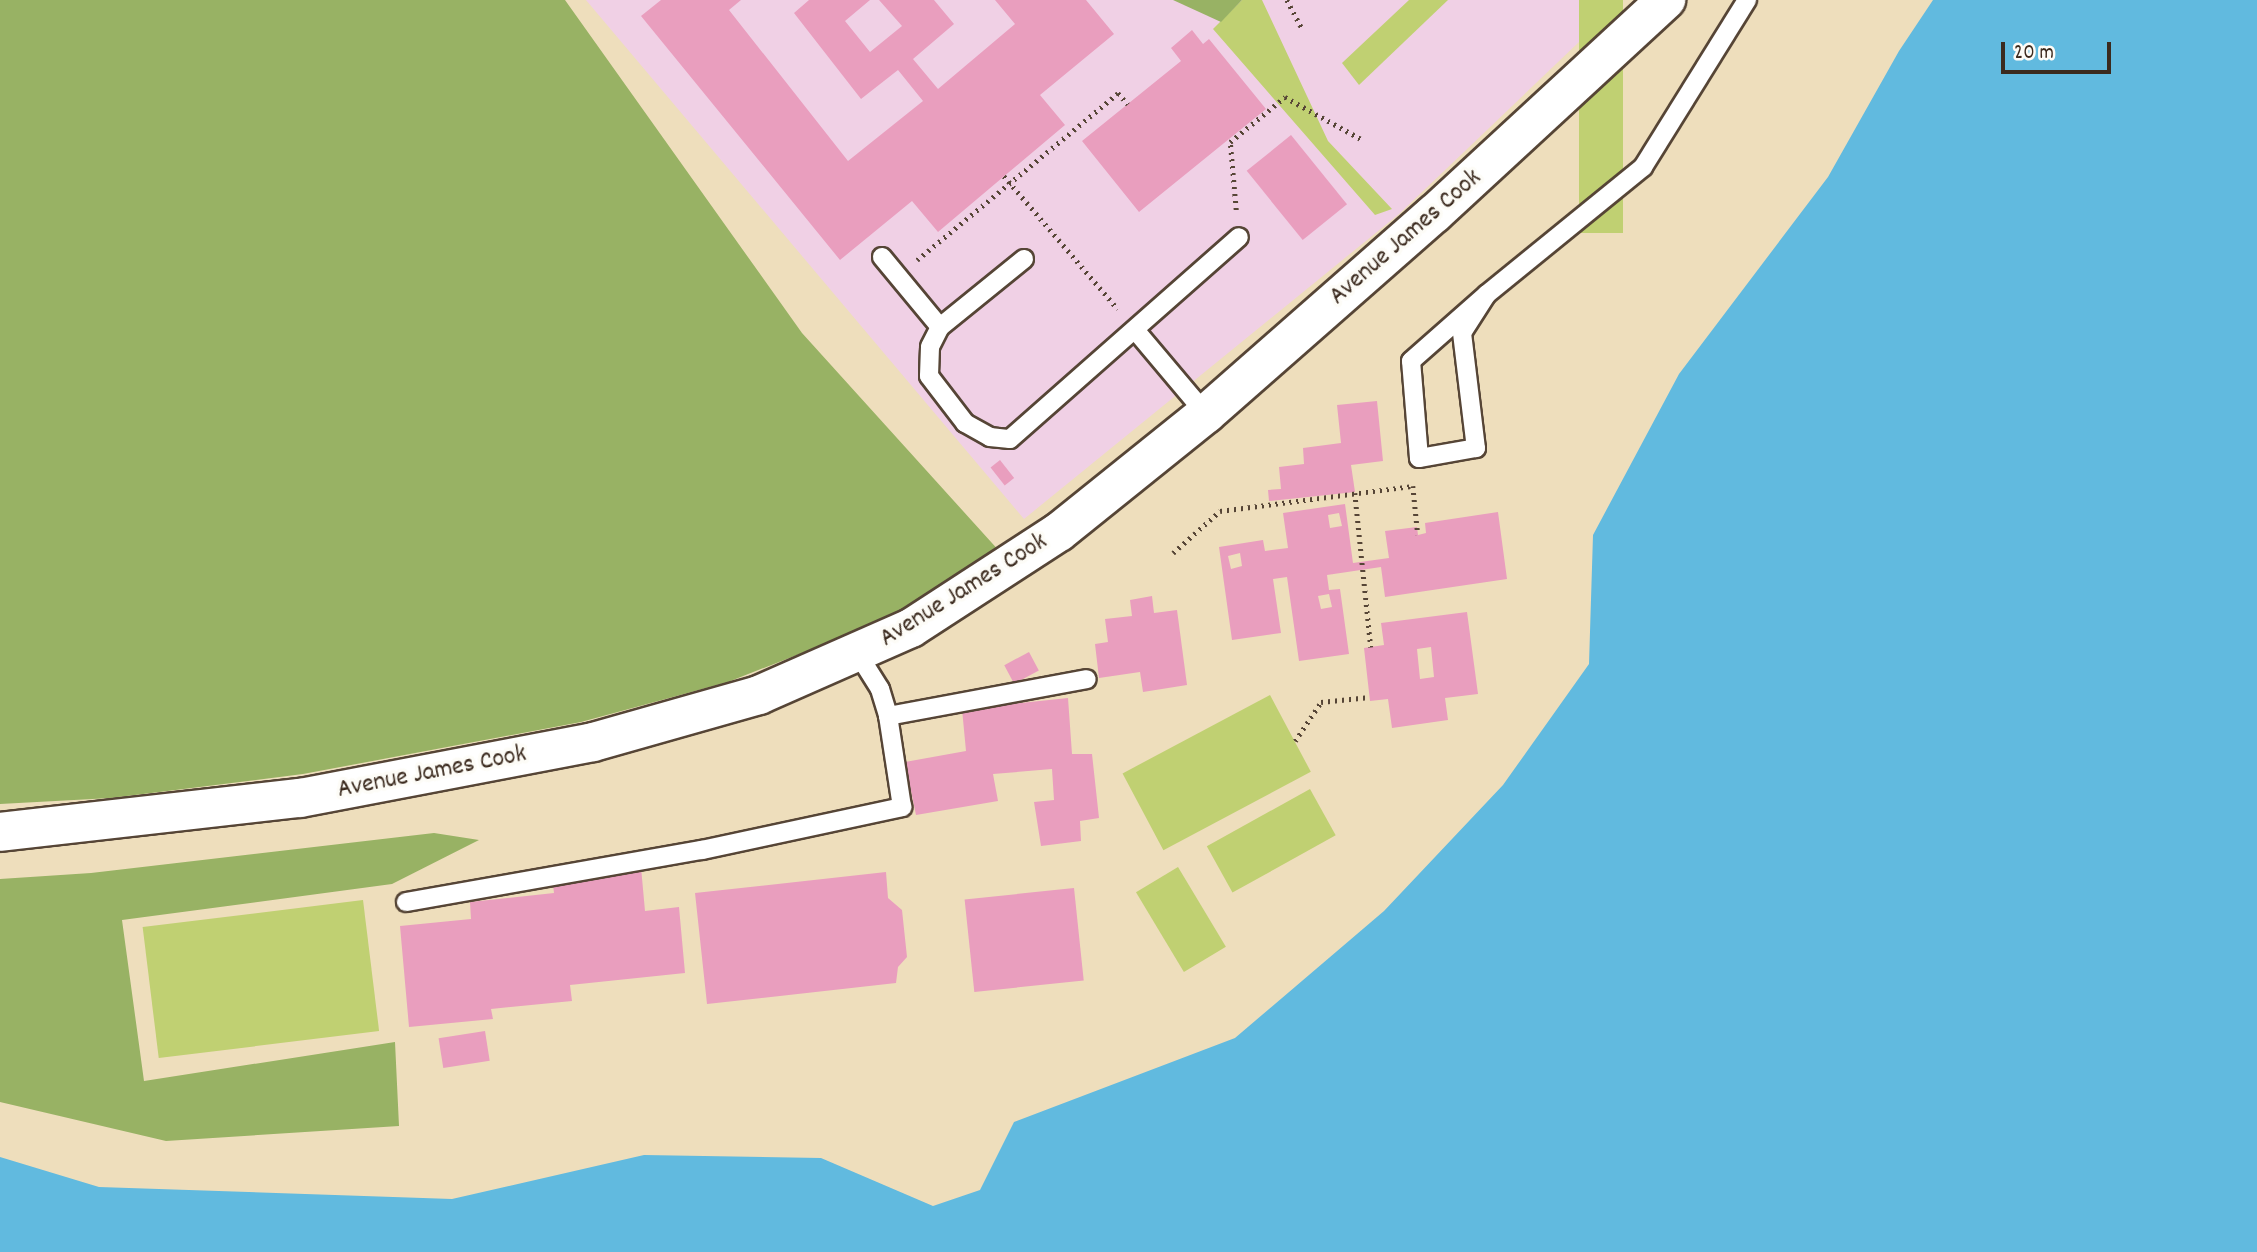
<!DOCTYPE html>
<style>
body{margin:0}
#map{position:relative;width:2257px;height:1252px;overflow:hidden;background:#eedebc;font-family:Dekko,sans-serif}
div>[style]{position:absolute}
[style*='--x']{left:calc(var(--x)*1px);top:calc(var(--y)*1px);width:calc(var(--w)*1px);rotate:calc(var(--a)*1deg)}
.built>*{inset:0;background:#f0d0e5}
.green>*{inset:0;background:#c0d072;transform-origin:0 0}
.forest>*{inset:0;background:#98b264}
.water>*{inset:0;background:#61badf}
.building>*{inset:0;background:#e99ebe;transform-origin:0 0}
.path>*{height:4.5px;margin-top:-2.25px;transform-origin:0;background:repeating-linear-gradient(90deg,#564536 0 2px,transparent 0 7px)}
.roads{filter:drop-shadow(2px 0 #564536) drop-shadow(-2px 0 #564536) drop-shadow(0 2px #564536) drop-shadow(0 -2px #564536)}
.service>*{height:18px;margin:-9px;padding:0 9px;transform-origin:9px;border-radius:9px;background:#fff}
.secondary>*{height:38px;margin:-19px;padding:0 19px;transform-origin:19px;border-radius:19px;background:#fff}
span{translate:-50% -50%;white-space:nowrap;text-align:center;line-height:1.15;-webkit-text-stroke:7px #fdfcf7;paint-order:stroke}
.street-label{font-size:26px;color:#3b2a1e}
.scale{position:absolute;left:2001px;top:42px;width:110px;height:32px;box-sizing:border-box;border:4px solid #3b2a1e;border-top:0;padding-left:9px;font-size:21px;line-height:24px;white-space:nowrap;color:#3b2a1e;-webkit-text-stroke:5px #fdfcf7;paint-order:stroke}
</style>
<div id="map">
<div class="built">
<div style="clip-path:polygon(586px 0,1623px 0,1399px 214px,1024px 519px)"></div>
</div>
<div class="green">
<div style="clip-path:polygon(1242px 0,1262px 0,1328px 141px,1392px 209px,1375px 215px,1213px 29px)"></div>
<div style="clip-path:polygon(1409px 0,1448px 0,1359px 85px,1342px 63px)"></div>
<div style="left:1579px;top:0;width:44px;height:233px"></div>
<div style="left:1270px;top:695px;width:87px;height:167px;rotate:62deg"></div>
<div style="left:1310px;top:789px;width:53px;height:118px;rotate:61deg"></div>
<div style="left:1178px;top:867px;width:93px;height:49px;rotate:59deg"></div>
<div style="left:363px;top:900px;width:132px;height:222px;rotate:83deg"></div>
</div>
<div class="forest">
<div style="clip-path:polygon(0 0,565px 0,802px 333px,1001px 553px,873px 625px,728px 682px,581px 722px,303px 774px,111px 798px,0 804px)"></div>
<div style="clip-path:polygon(1173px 0,1242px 0,1221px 22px)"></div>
<div style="clip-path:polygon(434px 833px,479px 840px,392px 884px,122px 920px,144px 1081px,395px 1042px,399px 1126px,166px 1141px,0 1102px,0 879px,91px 873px)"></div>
</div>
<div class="water">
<div style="clip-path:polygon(1933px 0,2257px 0,2257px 1252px,0 1252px,0 1157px,99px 1187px,452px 1199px,644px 1155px,821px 1158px,933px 1206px,980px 1190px,1014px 1122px,1235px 1038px,1384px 911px,1503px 785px,1589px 664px,1593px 535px,1679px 374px,1828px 177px,1899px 51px)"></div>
</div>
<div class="building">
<div style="clip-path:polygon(661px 0,741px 0,729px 10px,848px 161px,923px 101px,898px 70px,861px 99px,794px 13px,809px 0,870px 0,845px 21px,870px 52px,902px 26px,879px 0,934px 0,954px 24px,913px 59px,938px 89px,1015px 24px,995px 0,1086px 0,1114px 34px,1040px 95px,1065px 125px,938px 232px,912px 201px,840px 260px,641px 16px)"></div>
<div style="clip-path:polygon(1192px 30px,1203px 44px,1209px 39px,1266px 109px,1139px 212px,1082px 141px,1181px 61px,1171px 48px)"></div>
<div style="left:1291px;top:135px;width:89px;height:57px;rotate:51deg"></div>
<div style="clip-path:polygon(1377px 401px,1383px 461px,1351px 465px,1355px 492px,1269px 501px,1268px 490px,1281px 489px,1279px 467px,1304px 464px,1303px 448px,1341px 443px,1337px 405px)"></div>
<div style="left:1000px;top:460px;width:23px;height:12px;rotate:52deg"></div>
<div style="clip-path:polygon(evenodd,1345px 504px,1353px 563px,1389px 558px,1385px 531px,1417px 527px,1418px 535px,1426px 533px,1425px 523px,1498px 512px,1507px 579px,1385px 597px,1381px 567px,1327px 575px,1329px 590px,1340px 589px,1349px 654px,1299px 661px,1287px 577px,1273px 579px,1281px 633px,1232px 640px,1219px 547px,1263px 540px,1265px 551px,1288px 548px,1283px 513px,1345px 504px,1339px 513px,1342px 526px,1330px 528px,1328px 515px,1339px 513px,1345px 504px,1240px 553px,1242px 566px,1231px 569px,1228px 556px,1240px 553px,1345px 504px,1329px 594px,1332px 607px,1321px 609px,1318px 596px,1329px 594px)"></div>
<div style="clip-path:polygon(1152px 596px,1154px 613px,1177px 610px,1187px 685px,1143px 692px,1140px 672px,1099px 678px,1095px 644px,1108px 642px,1105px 619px,1132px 616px,1130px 600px)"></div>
<div style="clip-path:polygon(evenodd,1467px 612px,1478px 694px,1445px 698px,1448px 720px,1392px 728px,1388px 699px,1370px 701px,1364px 648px,1384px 645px,1381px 623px,1467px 612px,1431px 647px,1434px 677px,1420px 679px,1417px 649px,1431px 647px)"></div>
<div style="left:1029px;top:652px;width:21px;height:28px;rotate:62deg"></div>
<div style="clip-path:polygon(1068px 698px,1072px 754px,1092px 754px,1099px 818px,1080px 821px,1081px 841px,1041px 846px,1034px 802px,1054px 800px,1052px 769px,993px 774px,998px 801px,916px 815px,905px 762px,966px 751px,962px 709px)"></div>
<div style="clip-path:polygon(641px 867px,645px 911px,679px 907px,685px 973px,570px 985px,572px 1001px,491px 1009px,493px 1019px,409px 1027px,400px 926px,471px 919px,470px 902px,554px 893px,552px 876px)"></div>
<div style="clip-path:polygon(886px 872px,888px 898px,902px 910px,907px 957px,898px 967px,896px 983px,707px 1004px,695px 893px)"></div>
<div style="left:1074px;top:888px;width:93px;height:110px;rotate:84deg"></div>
<div style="left:485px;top:1031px;width:30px;height:47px;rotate:81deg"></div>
</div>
<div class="path">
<div style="--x:1287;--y:0;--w:32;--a:62"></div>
<div style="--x:1004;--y:176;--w:175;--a:49.4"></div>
<div style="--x:1236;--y:210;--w:68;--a:-95"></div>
<div style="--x:1230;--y:142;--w:71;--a:-39.3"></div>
<div style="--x:1285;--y:97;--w:87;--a:28.9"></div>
<div style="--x:917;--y:260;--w:261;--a:-39.7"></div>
<div style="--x:1118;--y:93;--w:15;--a:48"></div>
<div style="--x:1355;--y:493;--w:155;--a:84.1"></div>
<div style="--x:1173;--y:553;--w:63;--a:-41.8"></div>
<div style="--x:1220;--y:511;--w:195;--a:-7.4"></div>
<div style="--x:1413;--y:486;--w:49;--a:84.2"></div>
<div style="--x:1295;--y:741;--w:47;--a:-56.3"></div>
<div style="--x:1321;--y:702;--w:49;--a:-5.8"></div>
</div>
<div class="roads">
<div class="service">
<div style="--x:882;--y:257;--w:91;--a:50.4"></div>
<div style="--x:1024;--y:259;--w:108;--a:141"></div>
<div style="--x:940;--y:327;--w:22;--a:117"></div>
<div style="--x:930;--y:347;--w:29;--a:92"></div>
<div style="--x:929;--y:376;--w:59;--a:52.5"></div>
<div style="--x:965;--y:423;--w:29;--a:29"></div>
<div style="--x:990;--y:437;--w:20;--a:6"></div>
<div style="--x:1010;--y:439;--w:305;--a:-41.4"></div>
<div style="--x:1487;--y:294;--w:46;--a:122.7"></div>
<div style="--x:1462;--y:333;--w:116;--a:83.1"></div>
<div style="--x:1476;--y:448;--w:58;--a:170"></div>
<div style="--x:1419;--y:458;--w:97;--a:-94.7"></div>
<div style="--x:1411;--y:361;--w:101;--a:-41.4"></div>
<div style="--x:1487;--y:294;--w:201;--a:-39.1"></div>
<div style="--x:1643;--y:167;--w:197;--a:-58.1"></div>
<div style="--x:1136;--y:331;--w:109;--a:49.9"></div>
<div style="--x:858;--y:654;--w:41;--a:57.8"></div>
<div style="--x:880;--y:689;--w:28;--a:73"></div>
<div style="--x:888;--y:716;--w:202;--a:-10.5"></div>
<div style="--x:406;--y:902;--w:301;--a:-10"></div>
<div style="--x:702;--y:850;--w:205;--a:-12.1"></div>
<div style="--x:902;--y:807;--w:92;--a:-98.7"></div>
</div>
<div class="secondary">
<div style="--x:0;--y:832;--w:302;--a:-6.5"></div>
<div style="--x:300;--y:798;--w:298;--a:-10.8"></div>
<div style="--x:593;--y:742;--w:173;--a:-15.8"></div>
<div style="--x:759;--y:695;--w:166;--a:-23.8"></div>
<div style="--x:911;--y:628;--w:176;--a:-33"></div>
<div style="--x:1059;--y:532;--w:189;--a:-38.8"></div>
<div style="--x:1206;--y:414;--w:303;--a:-41.3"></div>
<div style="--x:1434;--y:214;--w:316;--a:-42.7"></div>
</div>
</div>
<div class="street-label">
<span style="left:1406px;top:238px;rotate:-41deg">Avenue James Cook</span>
<span style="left:964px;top:591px;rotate:-32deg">Avenue James Cook</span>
<span style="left:432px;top:773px;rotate:-11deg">Avenue James Cook</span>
</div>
<div class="scale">20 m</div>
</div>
